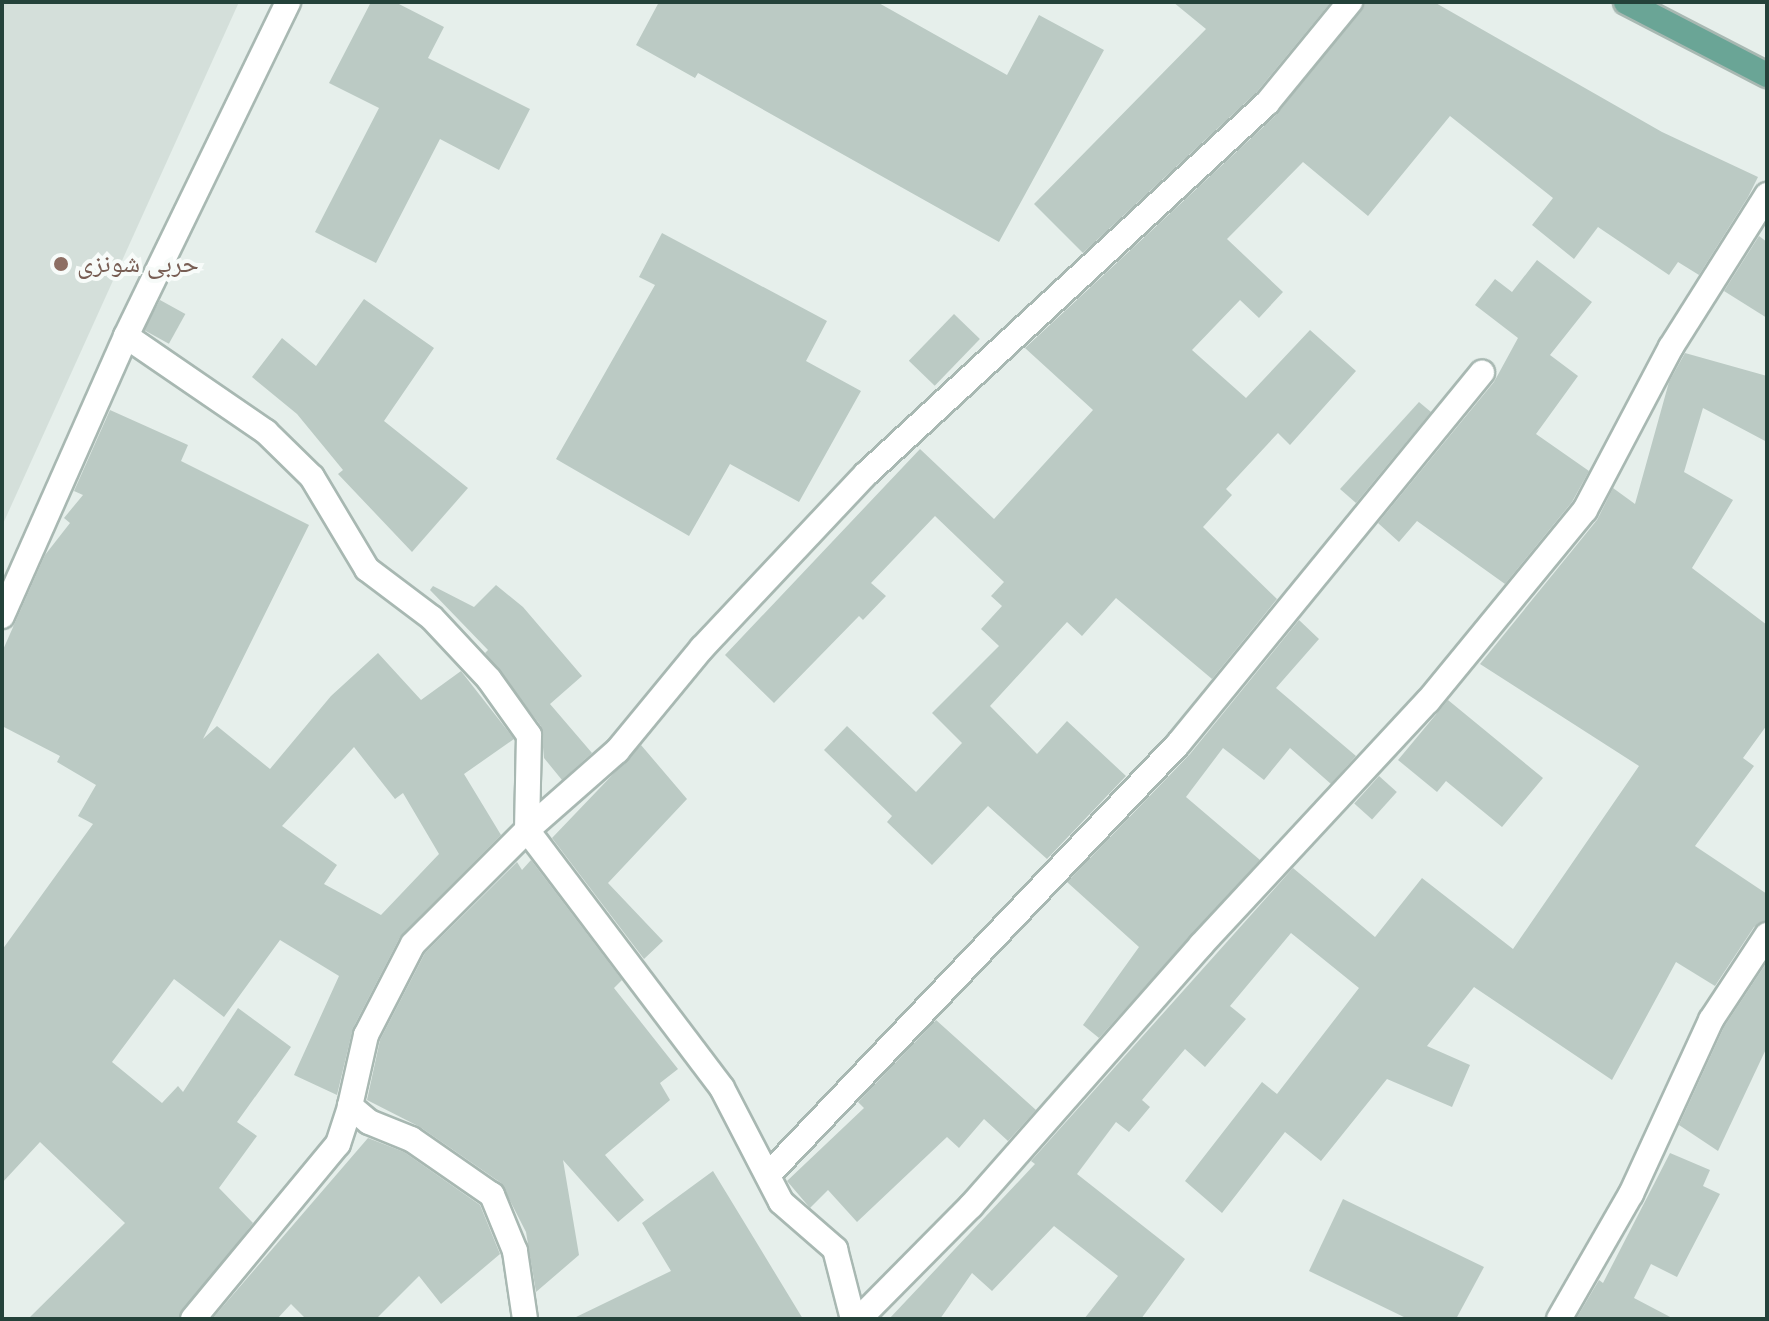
<!DOCTYPE html>
<meta charset="utf-8">
<style>
body{margin:0}
#map{position:relative;width:1769px;height:1321px;overflow:hidden;background:#e6efeb;font-family:Montserrat,"Noto Naskh Arabic",sans-serif}
div>[style]{position:absolute}
[style*='--x']{left:calc(var(--x)*1px);top:calc(var(--y)*1px);width:calc(var(--w)*1px);rotate:calc(var(--a)*1deg)}
.built>*{inset:0;background:#d4dfda}
.building>*{inset:0;background:#bbcac4;transform-origin:0 0}
.roads{filter:drop-shadow(2px 0 #a8b8b2) drop-shadow(-2px 0 #a8b8b2) drop-shadow(0 2px #a8b8b2) drop-shadow(0 -2px #a8b8b2)}
.street>*{height:24px;margin:-12px;padding:0 12px;transform-origin:12px;border-radius:12px;background:#fff}
.primary>*{height:24px;margin:-12px;padding:0 12px;transform-origin:12px;border-radius:12px;background:#6aa596}
.dots>*{width:22px;height:22px;translate:-50% -50%;box-sizing:border-box;border:4px solid #f7fbf9;border-radius:50%}
span{translate:-50% -50%;white-space:nowrap;text-align:center;line-height:1.15;-webkit-text-stroke:8px #f7fbf9;paint-order:stroke}
.education-label{font-size:26px;color:#785e54}
.left{translate:0 -50%;text-align:left}
.frame{position:absolute;inset:0;border:4px solid #24423a;pointer-events:none}
</style>
<div id="map">
<div class="built">
<div style="clip-path:polygon(2px 2px,239px 2px,2px 526px)"></div>
</div>
<div class="building">
<div style="clip-path:polygon(371px 2px,395px 2px,444px 27px,428px 58px,530px 109px,499px 170px,440px 139px,376px 263px,315px 232px,379px 108px,329px 83px)"></div>
<div style="clip-path:polygon(659px 2px,877px 2px,1007px 75px,1039px 15px,1104px 50px,999px 242px,698px 73px,695px 78px,636px 45px)"></div>
<div style="clip-path:polygon(1173px 2px,1331px 2px,1256px 93px,1083px 253px,1034px 204px,1206px 29px)"></div>
<div style="clip-path:polygon(1365px 2px,1434px 2px,1662px 132px,1758px 177px,1748px 197px,1699px 275px,1678px 262px,1669px 275px,1598px 227px,1574px 259px,1532px 225px,1553px 198px,1450px 116px,1368px 216px,1303px 162px,1227px 239px,1283px 292px,1259px 318px,1240px 300px,1192px 350px,1246px 398px,1310px 330px,1356px 371px,1290px 445px,1278px 433px,1226px 489px,1232px 495px,1203px 527px,1277px 599px,1212px 679px,1116px 598px,1082px 636px,1067px 622px,990px 706px,1037px 754px,1067px 721px,1126px 776px,1047px 859px,988px 806px,932px 865px,887px 822px,892px 816px,824px 750px,847px 726px,916px 792px,962px 743px,932px 713px,999px 646px,981px 629px,1002px 606px,991px 596px,1004px 582px,935px 516px,871px 583px,886px 596px,863px 620px,859px 616px,774px 703px,725px 655px,920px 449px,994px 519px,1093px 410px,1025px 348px,1277px 114px)"></div>
<div style="clip-path:polygon(662px 233px,827px 321px,806px 361px,861px 391px,799px 502px,730px 464px,689px 536px,556px 459px,655px 285px,639px 277px)"></div>
<div style="clip-path:polygon(1759px 236px,1767px 242px,1767px 318px,1724px 291px)"></div>
<div style="clip-path:polygon(1537px 260px,1592px 302px,1550px 355px,1578px 376px,1536px 434px,1589px 471px,1572px 502px,1505px 584px,1417px 521px,1399px 542px,1378px 523px,1494px 382px,1518px 338px,1475px 305px,1495px 279px,1512px 292px)"></div>
<div style="clip-path:polygon(364px 299px,434px 348px,384px 421px,468px 488px,412px 552px,338px 474px,343px 470px,297px 414px,252px 377px,282px 338px,316px 366px)"></div>
<div style="left:160px;top:300px;width:29px;height:34px;rotate:29deg"></div>
<div style="left:954px;top:314px;width:36px;height:65px;rotate:44deg"></div>
<div style="clip-path:polygon(1685px 353px,1767px 376px,1767px 442px,1703px 408px,1684px 472px,1733px 500px,1692px 568px,1767px 625px,1767px 725px,1743px 758px,1754px 766px,1695px 846px,1767px 894px,1767px 920px,1754px 927px,1715px 986px,1676px 962px,1612px 1080px,1474px 987px,1427px 1046px,1470px 1065px,1452px 1107px,1387px 1079px,1321px 1161px,1285px 1132px,1222px 1213px,1185px 1181px,1262px 1082px,1277px 1094px,1359px 988px,1291px 933px,1230px 1006px,1246px 1019px,1205px 1067px,1185px 1049px,1142px 1100px,1150px 1107px,1129px 1132px,1116px 1122px,1077px 1174px,1185px 1259px,1141px 1319px,1084px 1319px,1118px 1276px,1054px 1226px,992px 1291px,972px 1273px,940px 1319px,889px 1319px,1035px 1164px,1031px 1161px,1293px 868px,1375px 937px,1422px 878px,1513px 949px,1639px 766px,1480px 664px,1597px 520px,1613px 488px,1635px 504px,1669px 382px)"></div>
<div style="clip-path:polygon(1419px 402px,1431px 412px,1356px 503px,1340px 489px)"></div>
<div style="clip-path:polygon(evenodd,110px 410px,188px 445px,181px 461px,309px 525px,203px 739px,217px 726px,270px 769px,331px 696px,378px 653px,421px 700px,461px 671px,514px 739px,464px 774px,501px 835px,400px 937px,353px 1028px,337px 1095px,294px 1075px,339px 976px,280px 940px,224px 1017px,174px 979px,112px 1062px,162px 1103px,178px 1086px,183px 1092px,238px 1008px,291px 1047px,237px 1122px,257px 1136px,219px 1188px,253px 1223px,178px 1319px,28px 1319px,125px 1223px,40px 1142px,2px 1183px,2px 950px,93px 824px,78px 816px,96px 785px,57px 762px,60px 756px,2px 726px,2px 652px,45px 555px,70px 523px,64px 518px,83px 495px,74px 491px,110px 410px,354px 747px,395px 799px,403px 793px,439px 854px,381px 915px,324px 884px,337px 865px,282px 826px,354px 747px)"></div>
<div style="clip-path:polygon(496px 585px,523px 607px,582px 676px,550px 704px,592px 753px,562px 780px,544px 758px,541px 726px,485px 653px,488px 650px,430px 590px,433px 586px,474px 607px)"></div>
<div style="clip-path:polygon(1299px 620px,1319px 639px,1276px 688px,1356px 756px,1331px 784px,1290px 748px,1264px 780px,1223px 748px,1186px 797px,1260px 860px,1099px 1038px,1083px 1025px,1139px 947px,1067px 882px,1190px 754px)"></div>
<div style="clip-path:polygon(1448px 700px,1543px 778px,1502px 827px,1446px 781px,1437px 792px,1398px 760px)"></div>
<div style="clip-path:polygon(641px 745px,687px 799px,608px 883px,663px 941px,644px 959px,552px 838px)"></div>
<div style="left:1379px;top:776px;width:24px;height:37px;rotate:42deg"></div>
<div style="clip-path:polygon(531px 860px,622px 980px,614px 988px,678px 1069px,660px 1083px,670px 1100px,605px 1155px,644px 1200px,618px 1222px,563px 1160px,579px 1255px,536px 1292px,526px 1232px,501px 1183px,420px 1127px,367px 1100px,380px 1040px,425px 953px,517px 862px,522px 870px)"></div>
<div style="clip-path:polygon(1767px 962px,1767px 1047px,1718px 1151px,1679px 1125px,1724px 1027px)"></div>
<div style="clip-path:polygon(936px 1020px,1036px 1110px,1008px 1141px,984px 1119px,959px 1148px,947px 1137px,857px 1222px,828px 1190px,810px 1208px,787px 1181px,864px 1108px,858px 1102px)"></div>
<div style="clip-path:polygon(368px 1138px,404px 1152px,480px 1205px,500px 1254px,441px 1304px,419px 1276px,376px 1319px,306px 1319px,291px 1304px,277px 1319px,212px 1319px)"></div>
<div style="clip-path:polygon(1670px 1153px,1710px 1170px,1703px 1186px,1720px 1194px,1677px 1277px,1651px 1264px,1634px 1298px,1674px 1319px,1576px 1319px,1599px 1280px,1603px 1283px)"></div>
<div style="clip-path:polygon(713px 1171px,803px 1319px,572px 1319px,671px 1271px,642px 1223px)"></div>
<div style="clip-path:polygon(1343px 1199px,1484px 1267px,1456px 1319px,1408px 1319px,1309px 1271px)"></div>
</div>
<div class="roads">
<div class="street">
<div style="--x:126;--y:336;--w:170;--a:34.4"></div>
<div style="--x:266;--y:432;--w:64;--a:44.4"></div>
<div style="--x:312;--y:477;--w:107;--a:59.1"></div>
<div style="--x:367;--y:569;--w:81;--a:37"></div>
<div style="--x:432;--y:618;--w:83;--a:46.9"></div>
<div style="--x:489;--y:679;--w:69;--a:54.5"></div>
<div style="--x:529;--y:735;--w:95;--a:91.2"></div>
<div style="--x:527;--y:830;--w:323;--a:52.9"></div>
<div style="--x:722;--y:1088;--w:128;--a:62.6"></div>
<div style="--x:781;--y:1202;--w:72;--a:41"></div>
<div style="--x:835;--y:1249;--w:72;--a:75.6"></div>
<div style="--x:2;--y:616;--w:306;--a:-66.1"></div>
<div style="--x:126;--y:336;--w:371;--a:-64.1"></div>
<div style="--x:768;--y:1175;--w:595;--a:-46.43"></div>
<div style="--x:1178;--y:744;--w:480;--a:-50.7"></div>
<div style="--x:193;--y:1319;--w:227;--a:-50.4"></div>
<div style="--x:338;--y:1144;--w:40;--a:-72"></div>
<div style="--x:525;--y:1319;--w:69;--a:-98.4"></div>
<div style="--x:515;--y:1251;--w:61;--a:-112.3"></div>
<div style="--x:492;--y:1195;--w:98;--a:-145.3"></div>
<div style="--x:411;--y:1139;--w:45;--a:-158"></div>
<div style="--x:369;--y:1122;--w:25;--a:-140"></div>
<div style="--x:350;--y:1106;--w:73;--a:-77.3"></div>
<div style="--x:366;--y:1035;--w:102;--a:-62.7"></div>
<div style="--x:413;--y:944;--w:161;--a:-45"></div>
<div style="--x:527;--y:830;--w:120;--a:-41.3"></div>
<div style="--x:617;--y:751;--w:134;--a:-50.5"></div>
<div style="--x:702;--y:648;--w:239;--a:-46.7"></div>
<div style="--x:866;--y:474;--w:546;--a:-42.77"></div>
<div style="--x:1267;--y:103;--w:131;--a:-50.6"></div>
<div style="--x:859;--y:1319;--w:159;--a:-45.3"></div>
<div style="--x:971;--y:1206;--w:348;--a:-48.6"></div>
<div style="--x:1201;--y:945;--w:333;--a:-47.1"></div>
<div style="--x:1428;--y:701;--w:247;--a:-50.6"></div>
<div style="--x:1585;--y:510;--w:184;--a:-62.2"></div>
<div style="--x:1671;--y:347;--w:180;--a:-57.7"></div>
<div style="--x:1559;--y:1319;--w:144;--a:-60.1"></div>
<div style="--x:1631;--y:1194;--w:192;--a:-65.3"></div>
<div style="--x:1711;--y:1020;--w:102;--a:-56.6"></div>
</div>
<div class="primary">
<div style="--x:1626;--y:2;--w:159;--a:27.4"></div>
</div>
</div>
<div class="dots">
<div style="left:61px;top:264px;background:#8d6e63"></div>
</div>
<div class="education-label">
<span class="left" style="left:77px;top:264px">حربی شونزی</span>
</div>
<div class="frame"></div>
</div>
